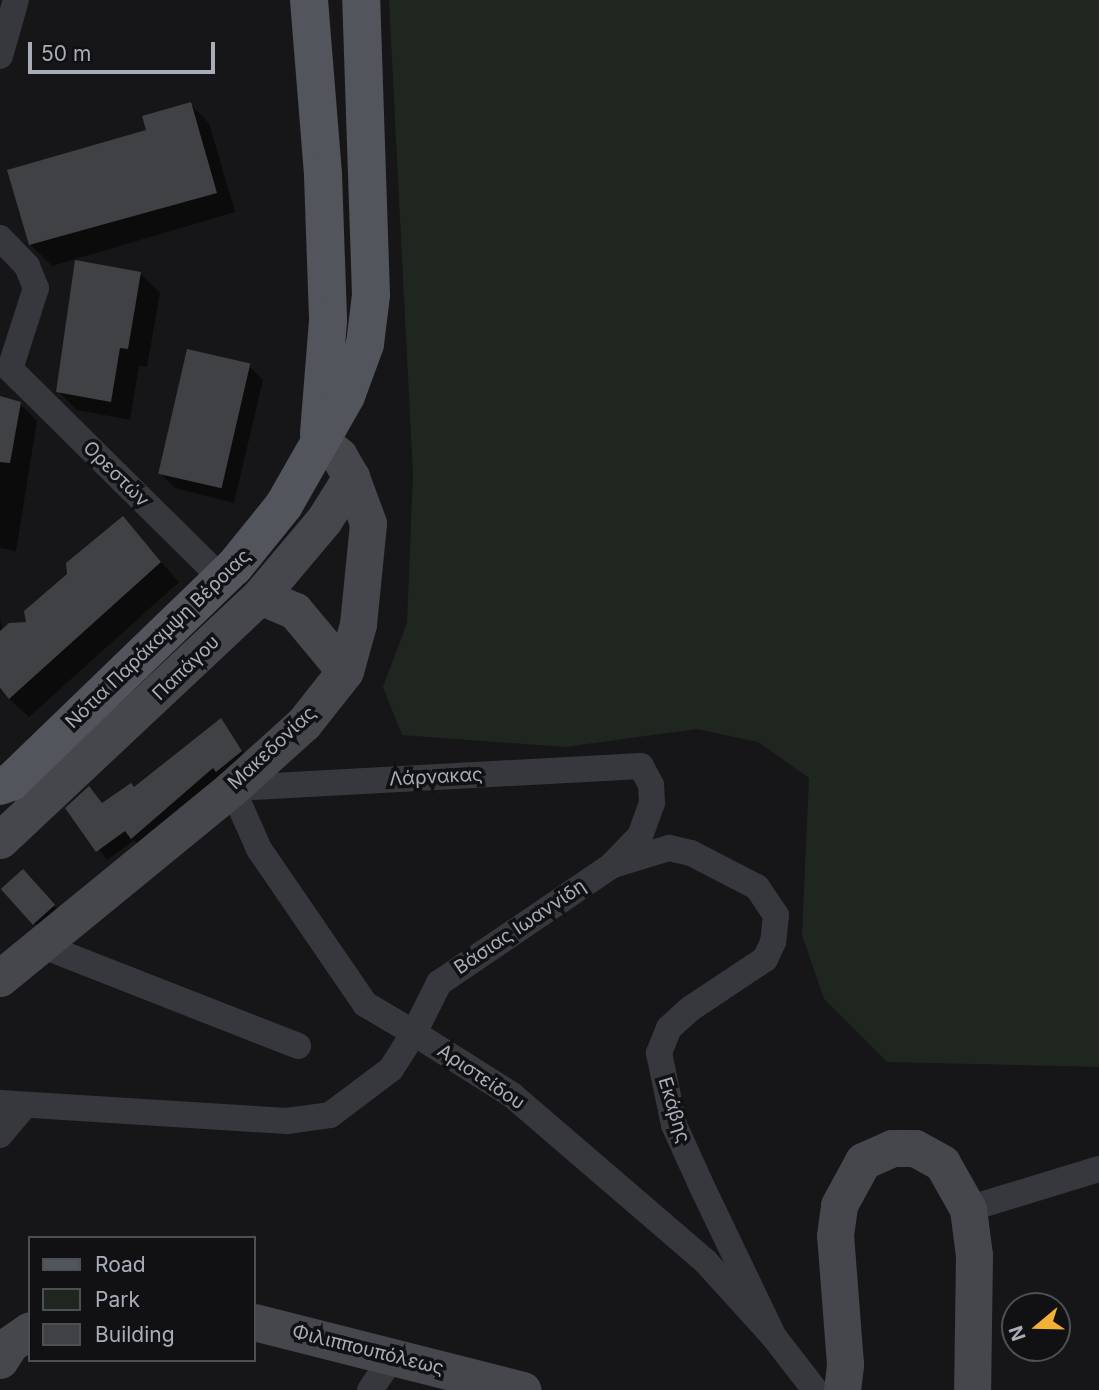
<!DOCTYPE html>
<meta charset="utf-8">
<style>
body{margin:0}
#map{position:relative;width:1099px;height:1390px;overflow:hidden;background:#161618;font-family:Inter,sans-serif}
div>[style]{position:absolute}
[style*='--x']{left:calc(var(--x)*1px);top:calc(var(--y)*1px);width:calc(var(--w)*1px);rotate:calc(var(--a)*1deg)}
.green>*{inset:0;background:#1e261f}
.shadow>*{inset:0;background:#0007}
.building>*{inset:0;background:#404145;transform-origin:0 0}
.street>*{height:26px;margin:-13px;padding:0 13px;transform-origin:13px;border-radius:13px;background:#37383d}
.secondary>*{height:37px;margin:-18.5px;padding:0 18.5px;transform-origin:18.5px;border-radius:18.5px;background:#45474d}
.primary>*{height:38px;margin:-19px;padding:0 19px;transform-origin:19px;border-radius:19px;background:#53555c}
span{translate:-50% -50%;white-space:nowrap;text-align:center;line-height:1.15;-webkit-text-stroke:7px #111113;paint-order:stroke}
.street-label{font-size:19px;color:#a8adb8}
.legend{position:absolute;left:28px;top:1236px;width:228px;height:126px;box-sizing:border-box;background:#111113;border:2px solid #4d4f55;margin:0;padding:9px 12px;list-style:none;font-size:21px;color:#a8adb8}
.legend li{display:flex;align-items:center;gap:14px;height:35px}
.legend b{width:35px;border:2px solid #4d4f55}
.north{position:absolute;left:1001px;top:1292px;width:70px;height:70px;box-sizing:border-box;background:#111113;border:2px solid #4d4f55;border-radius:50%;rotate:251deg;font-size:19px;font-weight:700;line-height:28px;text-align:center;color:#a8adb8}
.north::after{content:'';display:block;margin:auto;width:24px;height:32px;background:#f2b134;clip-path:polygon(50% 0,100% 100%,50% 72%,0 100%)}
.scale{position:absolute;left:28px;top:42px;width:187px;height:32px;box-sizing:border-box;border:4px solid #a8adb8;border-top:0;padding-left:9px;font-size:21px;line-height:24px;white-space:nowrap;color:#a8adb8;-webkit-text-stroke:5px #111113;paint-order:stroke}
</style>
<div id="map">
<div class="green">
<div style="clip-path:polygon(389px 0,1099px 0,1099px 1067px,887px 1062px,824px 999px,802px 935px,809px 778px,758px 742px,697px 729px,565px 747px,402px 735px,383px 687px,407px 623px,413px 475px)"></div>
</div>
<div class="shadow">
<div style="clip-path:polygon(190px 104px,209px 123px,235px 212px,52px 266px,32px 246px,9px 171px,148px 131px)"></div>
<div style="clip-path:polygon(140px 273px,160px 293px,147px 367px,139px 366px,130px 420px,77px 410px,58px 391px)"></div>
<div style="clip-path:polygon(249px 366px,263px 380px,234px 503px,175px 488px,161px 474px)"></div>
<div style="clip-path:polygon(0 398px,18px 402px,37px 421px,16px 551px,0 548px)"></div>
<div style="clip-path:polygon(123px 519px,179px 582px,29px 717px,0 690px,0 616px,2px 632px,28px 623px)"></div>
<div style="clip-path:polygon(221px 721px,250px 761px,141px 848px,134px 840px,107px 860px,67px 808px,89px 788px,103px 805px,134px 789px)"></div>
<div style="clip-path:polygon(32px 880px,63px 916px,43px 932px,3px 889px)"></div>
</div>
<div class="building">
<div style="clip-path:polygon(191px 102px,217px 193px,29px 245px,7px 170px,146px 130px,142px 116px)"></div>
<div style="clip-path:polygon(75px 260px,141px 272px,128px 349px,120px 348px,111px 402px,56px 392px)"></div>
<div style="left:187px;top:349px;width:65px;height:128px;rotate:13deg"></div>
<div style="clip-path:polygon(0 396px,21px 402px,10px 463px,0 462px)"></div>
<div style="clip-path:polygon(123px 516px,161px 562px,9px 699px,0 688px,0 631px,9px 623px,26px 622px,24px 611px,67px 574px,66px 563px)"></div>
<div style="clip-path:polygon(221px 718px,242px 751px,216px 772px,213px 768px,131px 839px,125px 831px,96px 852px,65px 808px,89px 786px,102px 803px,131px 783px,134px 787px)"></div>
<div style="left:23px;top:869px;width:48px;height:30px;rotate:48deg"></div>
</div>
<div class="street">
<div style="--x:0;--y:56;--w:58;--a:-74.1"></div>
<div style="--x:0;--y:238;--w:39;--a:46"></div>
<div style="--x:27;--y:266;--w:24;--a:68"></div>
<div style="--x:36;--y:288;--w:85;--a:107.8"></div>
<div style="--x:10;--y:369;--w:298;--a:44.7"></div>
<div style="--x:613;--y:865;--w:59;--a:-16.9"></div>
<div style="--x:669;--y:848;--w:23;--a:13"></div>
<div style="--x:691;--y:853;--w:74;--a:27.3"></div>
<div style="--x:757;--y:887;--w:34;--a:56"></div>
<div style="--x:776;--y:915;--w:27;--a:96"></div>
<div style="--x:773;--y:942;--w:19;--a:115"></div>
<div style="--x:765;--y:959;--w:90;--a:146.3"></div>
<div style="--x:690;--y:1009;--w:28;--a:138"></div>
<div style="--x:669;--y:1028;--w:27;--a:112"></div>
<div style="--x:659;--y:1053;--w:74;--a:78.2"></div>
<div style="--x:674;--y:1125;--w:72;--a:65.6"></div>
<div style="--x:704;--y:1191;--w:162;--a:64.4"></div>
<div style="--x:774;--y:1337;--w:67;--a:52.3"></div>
<div style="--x:43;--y:946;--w:274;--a:21.4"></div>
<div style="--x:0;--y:1103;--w:288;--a:3.6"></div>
<div style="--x:287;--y:1121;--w:43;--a:-7.9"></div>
<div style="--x:330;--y:1115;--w:76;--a:-37"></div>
<div style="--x:391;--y:1069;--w:43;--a:-57.4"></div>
<div style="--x:414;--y:1033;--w:56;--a:-63.4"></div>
<div style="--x:439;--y:983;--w:208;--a:-34.2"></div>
<div style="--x:611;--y:866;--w:42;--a:-46"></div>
<div style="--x:640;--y:836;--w:35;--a:-70"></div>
<div style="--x:652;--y:803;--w:18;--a:-93"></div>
<div style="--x:651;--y:785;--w:21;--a:-118"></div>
<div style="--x:641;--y:766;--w:410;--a:176.9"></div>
<div style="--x:232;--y:788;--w:67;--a:66.1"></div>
<div style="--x:259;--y:849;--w:188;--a:55.6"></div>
<div style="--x:365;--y:1004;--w:57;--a:30.6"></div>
<div style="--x:414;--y:1033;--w:116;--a:32.3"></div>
<div style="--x:512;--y:1095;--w:256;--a:40.7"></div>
<div style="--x:706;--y:1262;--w:101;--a:47.8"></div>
<div style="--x:0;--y:1135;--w:39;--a:-50"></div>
<div style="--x:968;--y:1209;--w:137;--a:-17"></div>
<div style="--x:370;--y:1390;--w:42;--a:-55.6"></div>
</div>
<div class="secondary">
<div style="--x:260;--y:596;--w:38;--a:23"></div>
<div style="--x:295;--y:611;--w:78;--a:50.2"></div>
<div style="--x:0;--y:840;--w:357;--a:-43.2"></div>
<div style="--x:260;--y:596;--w:99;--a:-49.9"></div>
<div style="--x:324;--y:520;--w:51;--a:-57.9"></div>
<div style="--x:0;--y:978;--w:300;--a:-39.3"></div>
<div style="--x:232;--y:788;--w:97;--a:-42.1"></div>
<div style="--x:304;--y:723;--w:66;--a:-51.7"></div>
<div style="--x:345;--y:671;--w:49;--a:-74.5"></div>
<div style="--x:358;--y:624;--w:101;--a:-84.3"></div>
<div style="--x:368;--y:523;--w:49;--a:-110.3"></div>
<div style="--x:351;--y:477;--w:24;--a:-120"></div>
<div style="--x:339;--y:456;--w:26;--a:-141"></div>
<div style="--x:254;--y:1322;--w:277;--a:14.2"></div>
<div style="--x:0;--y:1360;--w:19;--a:-58"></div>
<div style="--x:10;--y:1344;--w:24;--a:-35"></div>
<div style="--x:842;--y:1390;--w:26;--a:-83"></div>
<div style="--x:845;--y:1364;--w:129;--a:-94.4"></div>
<div style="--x:835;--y:1235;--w:30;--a:-82"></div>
<div style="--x:839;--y:1205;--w:50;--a:-61.4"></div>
<div style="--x:863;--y:1161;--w:32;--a:-24"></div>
<div style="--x:892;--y:1148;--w:23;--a:0"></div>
<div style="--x:915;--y:1148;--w:31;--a:29"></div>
<div style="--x:942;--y:1163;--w:53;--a:60.5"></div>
<div style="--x:968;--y:1209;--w:46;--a:82.6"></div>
<div style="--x:974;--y:1255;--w:135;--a:90.8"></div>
</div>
<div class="primary">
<div style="--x:309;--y:0;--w:176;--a:85.4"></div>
<div style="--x:323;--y:175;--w:146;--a:88"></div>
<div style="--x:328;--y:321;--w:113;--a:94.6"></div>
<div style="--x:0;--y:786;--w:12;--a:-20"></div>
<div style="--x:11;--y:782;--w:310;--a:-44"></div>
<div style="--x:234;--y:567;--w:80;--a:-51.1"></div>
<div style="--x:284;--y:505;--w:125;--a:-60.4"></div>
<div style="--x:346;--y:396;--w:55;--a:-69.9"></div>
<div style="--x:365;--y:344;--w:49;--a:-83"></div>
<div style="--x:371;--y:295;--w:295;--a:-91.9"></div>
</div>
<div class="street-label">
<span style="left:116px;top:474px;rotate:45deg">Ορεστών</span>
<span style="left:158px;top:639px;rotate:-44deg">Νότια Παράκαμψη Βέροιας</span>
<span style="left:186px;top:668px;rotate:-44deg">Παπάγου</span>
<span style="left:272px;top:748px;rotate:-43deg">Μακεδονίας</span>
<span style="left:436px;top:777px;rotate:-3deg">Λάρνακας</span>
<span style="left:520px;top:927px;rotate:-34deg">Βάσιας Ιωαννίδη</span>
<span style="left:481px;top:1077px;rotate:34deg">Αριστείδου</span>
<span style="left:674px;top:1110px;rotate:73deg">Εκάβης</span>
<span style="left:368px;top:1350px;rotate:14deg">Φιλιππουπόλεως</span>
</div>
<ul class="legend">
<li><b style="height:9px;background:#53555c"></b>Road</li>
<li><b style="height:19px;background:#1e261f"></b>Park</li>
<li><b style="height:19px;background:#404145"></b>Building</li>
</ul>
<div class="north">N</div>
<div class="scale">50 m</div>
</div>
